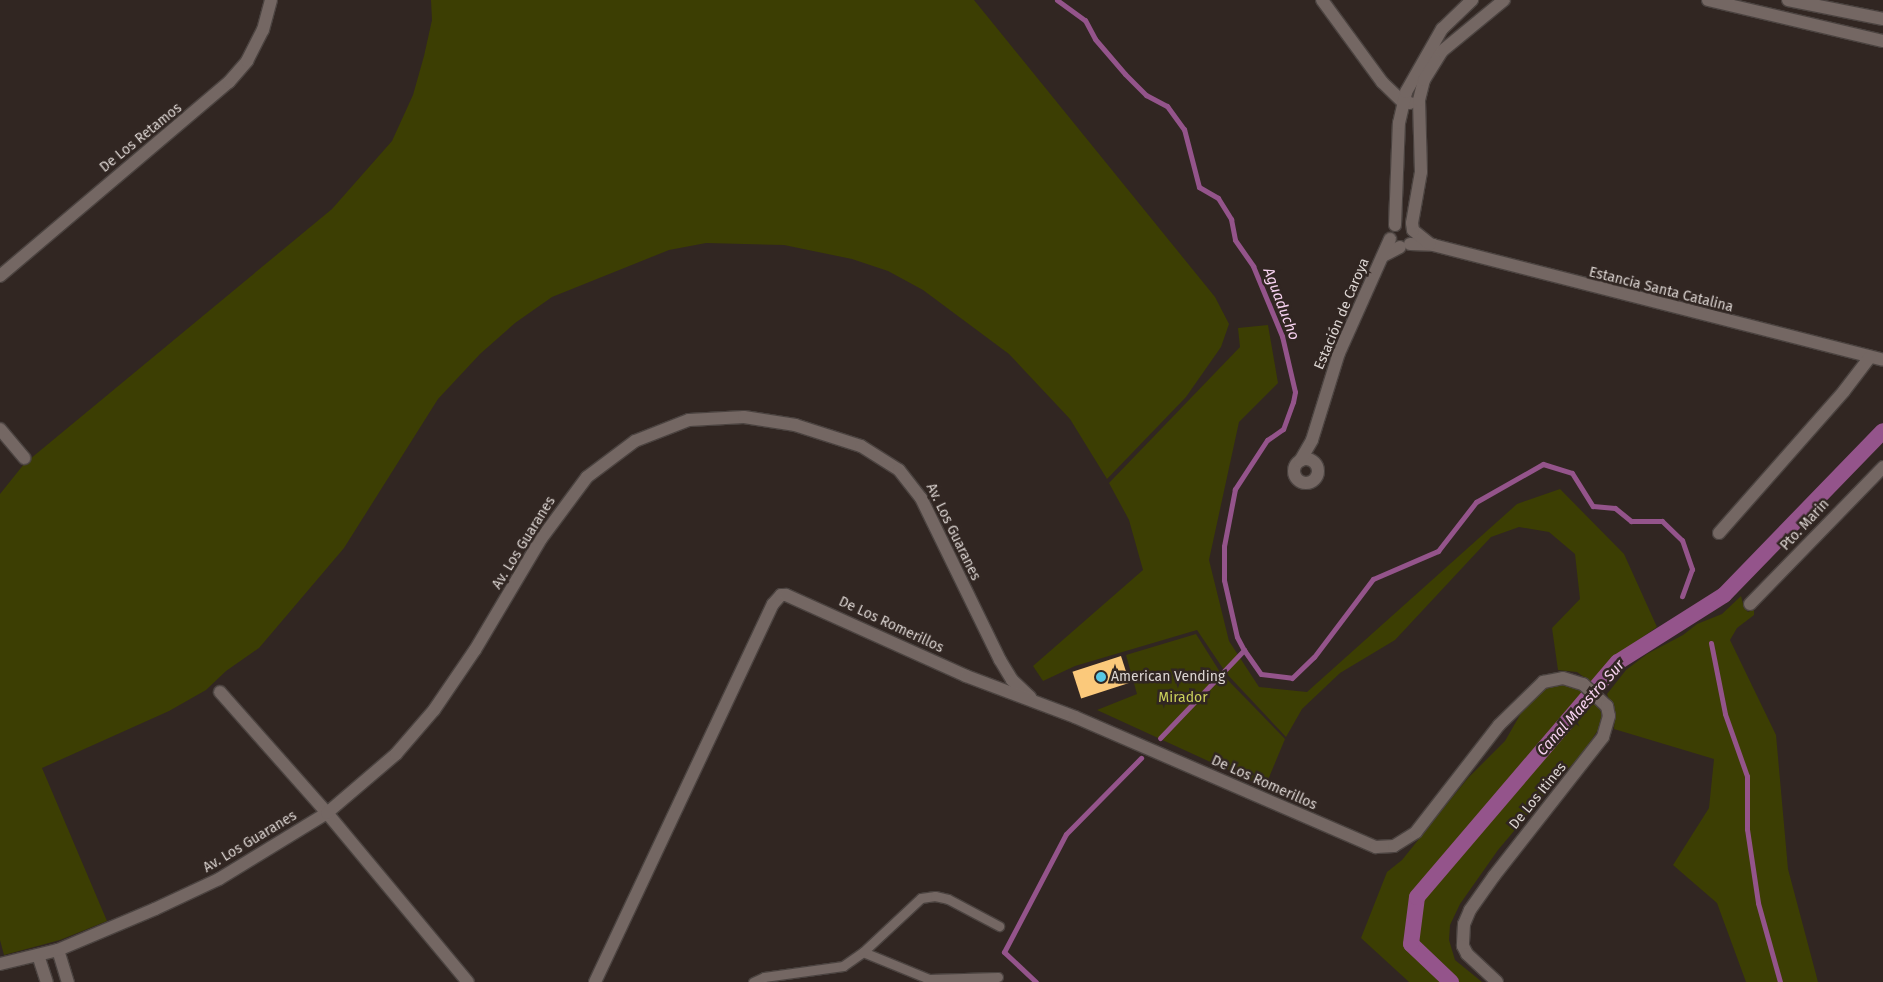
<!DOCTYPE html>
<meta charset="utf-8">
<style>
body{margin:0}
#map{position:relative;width:1883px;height:982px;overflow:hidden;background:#312622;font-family:"Fira Sans",sans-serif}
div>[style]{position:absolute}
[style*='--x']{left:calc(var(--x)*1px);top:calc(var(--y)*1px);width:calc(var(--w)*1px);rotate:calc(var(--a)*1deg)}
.green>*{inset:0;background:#3c3e03}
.stream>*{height:5px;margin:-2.5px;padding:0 2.5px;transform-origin:2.5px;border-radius:2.5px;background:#94548b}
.canal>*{height:16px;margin:-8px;padding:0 8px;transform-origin:8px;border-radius:8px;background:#94548b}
.building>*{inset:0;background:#fbc97b;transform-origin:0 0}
.roads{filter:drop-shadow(1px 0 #4b4340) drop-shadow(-1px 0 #4b4340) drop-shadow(0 1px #4b4340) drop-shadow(0 -1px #4b4340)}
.lane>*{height:9px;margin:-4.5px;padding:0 4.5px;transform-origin:4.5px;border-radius:4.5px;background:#746763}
.street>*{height:12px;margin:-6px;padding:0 6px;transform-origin:6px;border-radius:6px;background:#746763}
.street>.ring{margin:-6px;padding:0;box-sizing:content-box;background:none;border:12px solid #746763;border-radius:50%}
.dots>*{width:14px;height:14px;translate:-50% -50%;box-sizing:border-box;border:2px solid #312622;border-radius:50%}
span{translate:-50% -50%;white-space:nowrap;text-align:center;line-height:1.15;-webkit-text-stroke:5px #312622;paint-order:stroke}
.street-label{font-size:14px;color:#ddd6d3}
.poi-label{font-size:14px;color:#ddd6d3}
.left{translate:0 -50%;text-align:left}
.park-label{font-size:14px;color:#cbd15b}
.water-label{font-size:15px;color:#f7d2f0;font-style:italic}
</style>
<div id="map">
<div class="green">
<div style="clip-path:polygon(431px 0,974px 0,1215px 297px,1229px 324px,1221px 347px,1186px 397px,1107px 479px,1070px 419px,1009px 354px,923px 290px,888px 271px,852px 259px,784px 245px,706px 243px,669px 250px,552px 297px,515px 323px,480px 354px,438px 399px,344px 548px,259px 648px,226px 671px,206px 690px,169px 711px,42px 768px,107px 921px,60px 940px,4px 955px,0 940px,0 494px,24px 464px,332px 209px,392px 141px,413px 95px,424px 56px,432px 20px)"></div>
<div style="clip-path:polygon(1268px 325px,1278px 383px,1239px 422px,1209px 560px,1229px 641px,1259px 687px,1307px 692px,1517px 504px,1560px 489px,1624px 554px,1657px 627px,1612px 658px,1591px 682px,1577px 672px,1558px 670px,1552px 628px,1580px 599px,1575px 554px,1549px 532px,1519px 527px,1491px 537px,1395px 640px,1340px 673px,1302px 709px,1286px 737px,1226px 673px,1197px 630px,1075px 666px,1043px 681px,1033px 666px,1143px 570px,1129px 520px,1109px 483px,1240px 347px,1238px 328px)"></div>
<div style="clip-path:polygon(1741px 596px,1744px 608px,1748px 612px,1754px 609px,1754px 615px,1737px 628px,1730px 640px,1776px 735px,1788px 869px,1818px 982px,1746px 982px,1717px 903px,1673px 865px,1709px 808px,1714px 759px,1614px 729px,1615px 715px,1607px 694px,1626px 670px,1647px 654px,1683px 635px,1697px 624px,1722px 614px)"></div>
<div style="clip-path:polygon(1196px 634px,1220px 672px,1285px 739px,1265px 787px,1097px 710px,1137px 694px,1126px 655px)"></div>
<div style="clip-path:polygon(1565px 683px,1580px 688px,1597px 703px,1602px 715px,1598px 730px,1579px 758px,1561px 775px,1498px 850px,1460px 904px,1450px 925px,1449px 940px,1455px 960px,1482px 982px,1409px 982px,1361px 938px,1387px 872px,1402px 860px,1468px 778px,1505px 741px,1528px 701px,1542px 690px)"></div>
</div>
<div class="stream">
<div style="--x:1057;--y:0;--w:34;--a:36"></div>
<div style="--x:1085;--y:20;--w:21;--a:62"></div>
<div style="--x:1095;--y:39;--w:46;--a:49.4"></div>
<div style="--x:1125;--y:74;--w:30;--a:45"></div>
<div style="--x:1146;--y:95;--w:24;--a:28"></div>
<div style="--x:1167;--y:106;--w:29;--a:54"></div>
<div style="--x:1184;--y:129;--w:60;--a:75.5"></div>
<div style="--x:1199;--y:187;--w:22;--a:30"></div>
<div style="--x:1218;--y:198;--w:25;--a:58"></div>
<div style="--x:1231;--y:219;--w:21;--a:79"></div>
<div style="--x:1235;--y:240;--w:32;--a:55"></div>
<div style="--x:1253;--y:266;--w:76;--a:67.5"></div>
<div style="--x:1282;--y:336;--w:57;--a:76.9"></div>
<div style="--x:1295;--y:392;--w:10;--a:101"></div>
<div style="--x:1293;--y:402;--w:29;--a:110"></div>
<div style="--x:1283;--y:429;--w:19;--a:145"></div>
<div style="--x:1267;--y:440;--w:59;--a:123.1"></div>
<div style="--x:1235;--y:489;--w:58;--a:100.9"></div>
<div style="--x:1224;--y:546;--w:34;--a:90"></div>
<div style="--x:1224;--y:580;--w:58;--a:77.2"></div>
<div style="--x:1237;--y:637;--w:15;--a:62"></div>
<div style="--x:1711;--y:643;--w:72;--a:78.8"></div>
<div style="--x:1725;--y:714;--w:66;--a:70.5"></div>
<div style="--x:1747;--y:776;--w:53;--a:90"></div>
<div style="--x:1747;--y:829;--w:75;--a:81.5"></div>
<div style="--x:1758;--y:903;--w:82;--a:74.4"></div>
<div style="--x:1160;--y:738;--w:122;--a:-46.3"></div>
<div style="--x:1244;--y:650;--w:29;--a:55"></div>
<div style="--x:1261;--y:674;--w:31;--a:7"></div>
<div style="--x:1292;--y:678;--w:30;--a:-44"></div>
<div style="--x:1314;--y:657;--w:98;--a:-52.9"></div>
<div style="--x:1373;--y:579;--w:71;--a:-23.3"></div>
<div style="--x:1438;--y:551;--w:62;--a:-52.2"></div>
<div style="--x:1476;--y:502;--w:77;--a:-29.6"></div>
<div style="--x:1543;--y:464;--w:30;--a:17"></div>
<div style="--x:1572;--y:473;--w:39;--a:58"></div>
<div style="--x:1593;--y:506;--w:22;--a:5"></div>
<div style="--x:1615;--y:508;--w:21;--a:39"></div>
<div style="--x:1631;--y:521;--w:31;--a:0"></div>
<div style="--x:1662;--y:521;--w:28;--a:44"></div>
<div style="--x:1682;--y:540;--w:31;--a:71"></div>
<div style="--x:1692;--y:569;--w:29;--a:110"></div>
<div style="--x:1036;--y:982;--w:44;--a:-136.8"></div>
<div style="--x:1004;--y:952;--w:133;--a:-62.3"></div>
<div style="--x:1066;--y:834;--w:107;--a:-45.4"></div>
</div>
<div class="canal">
<div style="--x:1451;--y:982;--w:55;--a:-136.5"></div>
<div style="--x:1411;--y:944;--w:47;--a:-82.7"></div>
<div style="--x:1417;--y:897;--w:309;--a:-49.5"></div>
<div style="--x:1618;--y:662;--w:125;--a:-32.3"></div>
<div style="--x:1724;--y:595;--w:228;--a:-45.9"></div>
</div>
<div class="building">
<div style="left:1121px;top:656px;width:28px;height:51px;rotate:72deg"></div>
</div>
<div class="roads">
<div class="lane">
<div style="--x:863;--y:952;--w:71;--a:22.2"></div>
<div style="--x:929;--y:979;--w:69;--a:-1.7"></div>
<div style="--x:753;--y:982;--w:12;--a:-24"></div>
<div style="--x:764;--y:977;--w:80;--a:-7.9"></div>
<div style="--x:843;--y:966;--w:24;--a:-35"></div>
<div style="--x:863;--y:952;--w:79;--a:-43"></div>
<div style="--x:921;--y:898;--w:14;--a:-8"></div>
<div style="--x:935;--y:896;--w:13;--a:13"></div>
<div style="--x:948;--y:899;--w:58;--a:27.9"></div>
</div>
<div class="street">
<div style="--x:1322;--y:0;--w:102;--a:53.8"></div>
<div style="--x:1382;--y:82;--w:29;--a:44"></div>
<div style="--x:1403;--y:102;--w:7;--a:8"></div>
<div style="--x:1708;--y:0;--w:180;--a:13.2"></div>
<div style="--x:1788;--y:0;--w:97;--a:11.3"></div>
<div style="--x:1395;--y:225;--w:102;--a:-87.8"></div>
<div style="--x:1399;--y:123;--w:32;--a:-77"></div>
<div style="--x:1406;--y:92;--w:73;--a:-60.3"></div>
<div style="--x:1442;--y:29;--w:42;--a:-44"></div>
<div style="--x:1410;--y:244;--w:23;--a:2"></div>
<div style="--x:1433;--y:245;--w:464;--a:14.3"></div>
<div style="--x:1430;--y:244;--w:22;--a:-141"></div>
<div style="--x:1413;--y:230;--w:7;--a:-98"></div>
<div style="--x:1412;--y:223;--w:52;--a:-80"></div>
<div style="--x:1421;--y:172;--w:72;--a:-91.6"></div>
<div style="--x:1419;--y:100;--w:21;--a:-76"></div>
<div style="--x:1424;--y:80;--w:34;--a:-58"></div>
<div style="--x:1442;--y:51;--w:80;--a:-39.4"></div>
<div style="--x:1383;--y:256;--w:19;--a:-28"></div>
<div style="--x:0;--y:276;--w:300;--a:-40.3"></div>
<div style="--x:229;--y:82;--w:28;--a:-49"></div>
<div style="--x:247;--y:61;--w:35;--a:-63"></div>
<div style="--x:263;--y:30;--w:31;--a:-75"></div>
<div style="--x:0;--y:429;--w:38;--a:50"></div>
<div class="ring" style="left:1294px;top:459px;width:12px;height:12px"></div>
<div style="--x:1300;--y:461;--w:24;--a:-60"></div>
<div style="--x:1312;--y:440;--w:91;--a:-72.8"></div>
<div style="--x:1339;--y:353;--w:125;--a:-65.9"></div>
<div style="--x:1719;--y:533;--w:189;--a:-48.6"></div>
<div style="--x:1844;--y:391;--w:43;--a:-52.6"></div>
<div style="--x:1750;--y:604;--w:191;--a:-45.8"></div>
<div style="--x:220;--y:692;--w:162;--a:48.5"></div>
<div style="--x:327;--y:813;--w:220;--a:50.2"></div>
<div style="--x:58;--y:950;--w:34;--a:73"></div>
<div style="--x:38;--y:955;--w:28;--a:72"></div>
<div style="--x:0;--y:964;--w:60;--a:-13.6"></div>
<div style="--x:58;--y:950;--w:105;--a:-22.9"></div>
<div style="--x:155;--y:909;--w:71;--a:-25.1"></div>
<div style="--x:219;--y:879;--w:127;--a:-31.4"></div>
<div style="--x:327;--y:813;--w:91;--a:-40.5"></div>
<div style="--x:396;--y:754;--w:58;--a:-49.2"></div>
<div style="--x:434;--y:710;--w:73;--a:-55.7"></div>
<div style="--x:475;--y:650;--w:129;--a:-59.3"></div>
<div style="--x:541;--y:539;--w:77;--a:-53.4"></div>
<div style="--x:587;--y:477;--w:60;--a:-36.9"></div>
<div style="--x:635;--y:441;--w:58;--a:-21.3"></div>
<div style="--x:689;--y:420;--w:55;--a:-3.1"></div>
<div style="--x:744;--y:417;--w:52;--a:8.9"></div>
<div style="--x:795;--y:425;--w:69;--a:17.7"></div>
<div style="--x:861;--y:446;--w:45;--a:32.3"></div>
<div style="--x:899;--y:470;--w:36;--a:52"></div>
<div style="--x:921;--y:498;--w:180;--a:64"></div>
<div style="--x:1000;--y:660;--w:23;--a:59"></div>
<div style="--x:1012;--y:680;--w:25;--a:43"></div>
<div style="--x:595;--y:982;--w:418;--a:-64.8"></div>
<div style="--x:773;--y:604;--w:12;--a:-48"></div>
<div style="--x:781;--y:595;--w:5;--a:0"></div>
<div style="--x:786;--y:595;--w:197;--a:24.2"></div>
<div style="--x:966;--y:676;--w:116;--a:20.6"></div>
<div style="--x:1075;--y:717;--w:328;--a:23.4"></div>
<div style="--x:1376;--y:847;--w:18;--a:-3"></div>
<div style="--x:1394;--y:846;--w:26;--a:-32"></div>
<div style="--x:1416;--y:832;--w:135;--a:-52.2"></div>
<div style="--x:1499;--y:725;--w:62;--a:-44.3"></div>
<div style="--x:1543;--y:682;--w:20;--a:-11"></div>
<div style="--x:1563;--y:678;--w:21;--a:17"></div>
<div style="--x:1583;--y:684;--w:33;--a:43"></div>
<div style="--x:1607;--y:706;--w:10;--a:79"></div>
<div style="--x:1609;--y:716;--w:22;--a:106"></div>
<div style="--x:1603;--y:737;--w:177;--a:128.1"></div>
<div style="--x:1494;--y:876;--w:42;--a:125.2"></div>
<div style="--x:1470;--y:910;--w:15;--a:113"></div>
<div style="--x:1464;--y:924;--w:22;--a:93"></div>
<div style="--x:1463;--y:946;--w:9;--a:63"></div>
<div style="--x:1467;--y:954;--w:41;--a:43"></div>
</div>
</div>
<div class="dots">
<div style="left:1101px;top:677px;background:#58c8e4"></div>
</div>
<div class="street-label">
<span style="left:141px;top:138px;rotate:-39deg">De Los Retamos</span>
<span style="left:1661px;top:290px;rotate:14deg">Estancia Santa Catalina</span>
<span style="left:1342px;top:314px;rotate:-67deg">Estación de Caroya</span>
<span style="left:1805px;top:525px;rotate:-47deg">Pto. Marin</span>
<span style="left:953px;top:532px;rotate:64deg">Av. Los Guaranes</span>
<span style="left:524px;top:543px;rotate:-58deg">Av. Los Guaranes</span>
<span style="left:891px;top:625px;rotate:25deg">De Los Romerillos</span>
<span style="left:1264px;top:783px;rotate:24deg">De Los Romerillos</span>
<span style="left:1538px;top:796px;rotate:-51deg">De Los Itines</span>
<span style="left:250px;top:842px;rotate:-31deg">Av. Los Guaranes</span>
</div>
<div class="poi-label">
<span class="left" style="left:1111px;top:677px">American Vending</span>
</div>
<div class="park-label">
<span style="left:1183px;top:698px">Mirador</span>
</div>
<div class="water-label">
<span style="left:1281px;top:304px;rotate:69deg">Aguaducho</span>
<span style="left:1581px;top:708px;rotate:-48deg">Canal Maestro Sur</span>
</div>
</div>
